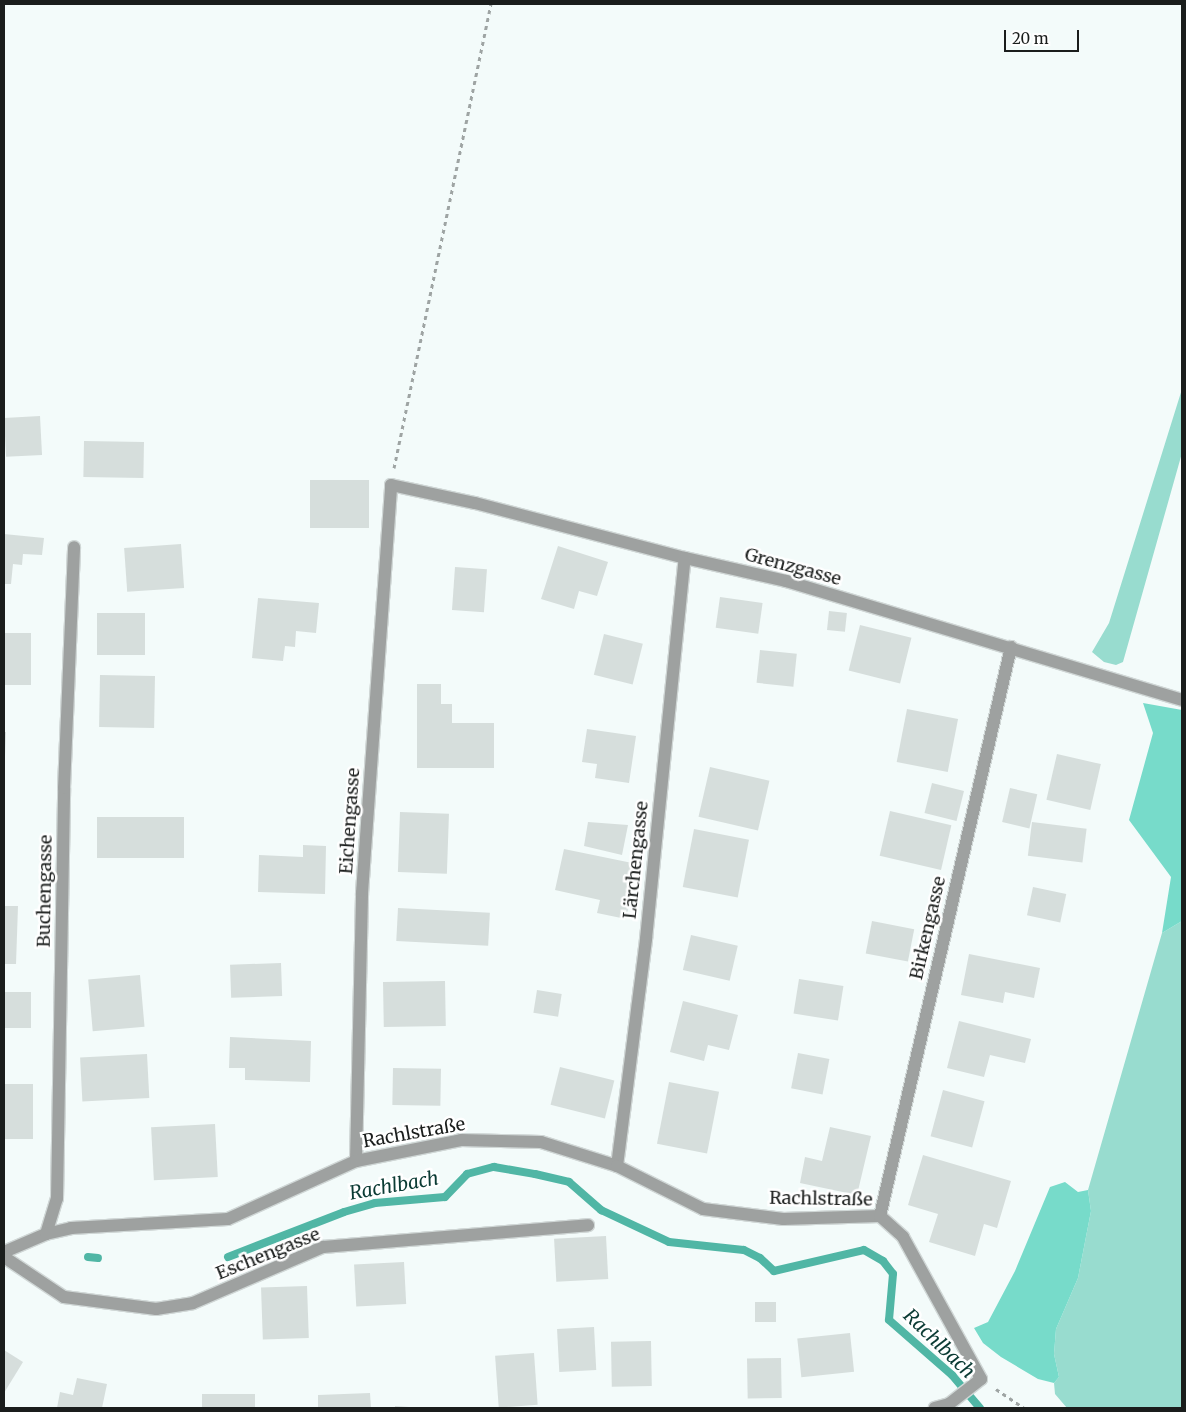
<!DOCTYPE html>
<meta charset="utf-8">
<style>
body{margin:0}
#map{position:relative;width:1186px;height:1412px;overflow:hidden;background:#f3fbfa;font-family:Merriweather,serif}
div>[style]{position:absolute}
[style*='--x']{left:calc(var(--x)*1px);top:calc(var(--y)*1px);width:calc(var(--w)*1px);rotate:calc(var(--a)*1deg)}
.green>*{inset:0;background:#98dccf}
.forest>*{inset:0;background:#77dbca}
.stream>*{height:8px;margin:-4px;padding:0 4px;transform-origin:4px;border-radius:4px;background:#50b6a5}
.building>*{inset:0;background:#d6dedc;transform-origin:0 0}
.path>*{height:3px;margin-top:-1.5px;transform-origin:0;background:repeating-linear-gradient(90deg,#9ea4a3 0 4px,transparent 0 8px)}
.roads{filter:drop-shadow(1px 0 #d0d7d6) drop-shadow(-1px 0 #d0d7d6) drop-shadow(0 1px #d0d7d6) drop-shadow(0 -1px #d0d7d6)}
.minor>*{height:12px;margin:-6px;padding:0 6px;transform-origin:6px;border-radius:6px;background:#9ea1a0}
span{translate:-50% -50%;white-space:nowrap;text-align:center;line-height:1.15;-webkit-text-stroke:5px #fff;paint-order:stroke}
.street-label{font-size:18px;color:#1a1d1c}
.water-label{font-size:19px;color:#0b3b34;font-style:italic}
.frame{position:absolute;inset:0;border:5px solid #1a1d1c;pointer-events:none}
.scale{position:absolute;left:1004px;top:30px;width:75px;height:22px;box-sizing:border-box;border:2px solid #1a1d1c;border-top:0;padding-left:6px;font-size:15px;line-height:18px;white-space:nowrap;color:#1a1d1c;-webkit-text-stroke:4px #fff;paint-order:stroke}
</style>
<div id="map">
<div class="green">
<div style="clip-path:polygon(1182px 389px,1182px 453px,1123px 662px,1116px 665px,1104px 662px,1092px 652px,1109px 623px)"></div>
<div style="clip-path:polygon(1182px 921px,1182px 1408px,1067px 1408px,1055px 1394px,1054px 1383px,1059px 1377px,1054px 1354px,1056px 1329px,1078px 1278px,1091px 1211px,1088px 1190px,1162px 933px)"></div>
</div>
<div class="forest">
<div style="clip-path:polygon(1143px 703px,1182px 710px,1182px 921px,1162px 933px,1171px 877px,1129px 820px,1153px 733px)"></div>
<div style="clip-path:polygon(1065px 1182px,1078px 1192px,1088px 1190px,1091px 1211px,1078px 1278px,1056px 1329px,1054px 1354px,1059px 1377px,1054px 1383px,1038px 1379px,1001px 1357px,983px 1343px,974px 1328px,988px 1322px,1015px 1271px,1050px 1187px)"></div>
</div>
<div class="stream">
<div style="--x:88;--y:1257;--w:10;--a:6"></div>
<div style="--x:228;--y:1257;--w:124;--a:-21.2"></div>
<div style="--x:344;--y:1212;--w:32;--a:-16"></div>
<div style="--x:375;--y:1203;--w:70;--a:-4.9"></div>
<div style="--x:445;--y:1197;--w:32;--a:-46"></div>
<div style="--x:467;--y:1174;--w:28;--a:-15"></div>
<div style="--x:494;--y:1167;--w:42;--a:9.7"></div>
<div style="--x:535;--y:1174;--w:35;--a:13"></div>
<div style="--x:569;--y:1182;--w:43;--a:41.2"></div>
<div style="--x:601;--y:1210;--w:75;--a:25.2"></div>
<div style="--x:669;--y:1242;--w:75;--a:6.1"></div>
<div style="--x:744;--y:1250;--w:18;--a:27"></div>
<div style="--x:760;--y:1258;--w:19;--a:43"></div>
<div style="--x:774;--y:1271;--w:92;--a:-13.1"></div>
<div style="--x:864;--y:1250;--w:22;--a:30"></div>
<div style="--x:883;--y:1261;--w:16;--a:52"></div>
<div style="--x:893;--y:1274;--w:46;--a:95"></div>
<div style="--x:889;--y:1320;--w:84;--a:41.1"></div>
<div style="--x:952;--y:1375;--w:43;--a:49.7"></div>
</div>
<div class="building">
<div style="left:40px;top:416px;width:39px;height:36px;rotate:87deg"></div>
<div style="left:84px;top:441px;width:60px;height:36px;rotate:1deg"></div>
<div style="left:310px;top:480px;width:59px;height:48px"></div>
<div style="clip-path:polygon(4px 534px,44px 538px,42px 555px,23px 554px,22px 565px,13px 564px,11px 584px,4px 584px)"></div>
<div style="left:181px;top:544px;width:44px;height:57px;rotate:86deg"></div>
<div style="clip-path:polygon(558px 546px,608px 562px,597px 596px,579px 591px,574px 609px,541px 599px)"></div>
<div style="left:455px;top:567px;width:32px;height:43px;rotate:4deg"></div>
<div style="left:720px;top:597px;width:43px;height:31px;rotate:8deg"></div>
<div style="clip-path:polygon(258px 598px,319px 603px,316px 633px,296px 631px,295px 647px,285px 646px,283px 661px,252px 658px)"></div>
<div style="left:829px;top:611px;width:18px;height:19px;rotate:6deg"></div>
<div style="left:97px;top:613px;width:48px;height:42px"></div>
<div style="left:860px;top:625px;width:53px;height:47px;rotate:14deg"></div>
<div style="left:4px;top:633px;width:27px;height:52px"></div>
<div style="left:604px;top:634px;width:40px;height:42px;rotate:14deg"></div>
<div style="left:760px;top:650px;width:37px;height:33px;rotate:6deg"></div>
<div style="left:100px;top:675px;width:55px;height:52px;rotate:1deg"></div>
<div style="clip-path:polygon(417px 684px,441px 684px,441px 704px,452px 704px,452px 723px,494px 723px,494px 768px,417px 768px)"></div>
<div style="left:907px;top:709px;width:52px;height:54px;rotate:11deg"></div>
<div style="clip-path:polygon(587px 729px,636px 736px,629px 783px,595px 778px,597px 764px,582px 762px)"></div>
<div style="clip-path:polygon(4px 732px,6px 732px,5px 756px,4px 756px)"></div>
<div style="left:1057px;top:754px;width:45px;height:47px;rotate:13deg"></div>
<div style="left:710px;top:767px;width:61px;height:51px;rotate:13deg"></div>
<div style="left:932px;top:783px;width:33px;height:31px;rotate:14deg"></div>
<div style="left:1010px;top:788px;width:28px;height:35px;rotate:13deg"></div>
<div style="left:890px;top:811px;width:63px;height:46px;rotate:13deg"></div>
<div style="left:400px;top:812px;width:49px;height:60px;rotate:2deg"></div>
<div style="left:97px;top:817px;width:87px;height:41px"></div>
<div style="clip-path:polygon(588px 822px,628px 825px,622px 855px,584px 846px)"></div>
<div style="left:1032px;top:822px;width:55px;height:34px;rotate:7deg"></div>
<div style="left:694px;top:829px;width:56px;height:59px;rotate:11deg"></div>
<div style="clip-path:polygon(303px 845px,326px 846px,325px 894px,258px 892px,259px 855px,303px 857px)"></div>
<div style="clip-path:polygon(564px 849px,637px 864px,626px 919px,597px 913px,600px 900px,555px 890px)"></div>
<div style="left:1033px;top:887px;width:34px;height:29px;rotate:12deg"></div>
<div style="clip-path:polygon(4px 906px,18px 906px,16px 964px,4px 964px)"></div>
<div style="left:398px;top:908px;width:92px;height:33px;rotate:3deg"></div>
<div style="left:872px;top:921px;width:43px;height:33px;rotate:11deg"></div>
<div style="left:691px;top:935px;width:48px;height:36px;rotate:13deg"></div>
<div style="clip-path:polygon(969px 954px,1040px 968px,1034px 998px,1005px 992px,1003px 1003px,961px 995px)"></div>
<div style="left:281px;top:963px;width:33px;height:51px;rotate:88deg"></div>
<div style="left:140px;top:975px;width:52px;height:52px;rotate:85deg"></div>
<div style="left:799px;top:979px;width:45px;height:35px;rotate:9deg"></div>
<div style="left:445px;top:981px;width:45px;height:62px;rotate:89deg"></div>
<div style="left:537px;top:990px;width:25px;height:23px;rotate:9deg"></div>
<div style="left:4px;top:992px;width:27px;height:36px"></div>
<div style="clip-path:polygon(683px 1001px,738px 1015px,729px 1050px,708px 1045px,704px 1061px,670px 1052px)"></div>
<div style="clip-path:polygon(959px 1021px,1031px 1039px,1025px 1063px,990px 1055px,984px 1077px,947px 1068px)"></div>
<div style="clip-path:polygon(230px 1037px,311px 1041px,310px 1082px,245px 1080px,245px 1068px,229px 1068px)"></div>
<div style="left:798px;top:1053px;width:32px;height:36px;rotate:11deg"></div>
<div style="left:147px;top:1054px;width:44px;height:67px;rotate:87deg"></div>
<div style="left:560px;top:1067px;width:56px;height:39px;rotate:14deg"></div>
<div style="left:393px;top:1068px;width:48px;height:37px;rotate:1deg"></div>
<div style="left:669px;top:1082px;width:51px;height:63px;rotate:11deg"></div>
<div style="left:4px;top:1084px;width:29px;height:55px"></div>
<div style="left:943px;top:1090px;width:43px;height:48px;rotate:15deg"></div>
<div style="left:215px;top:1124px;width:53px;height:64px;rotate:87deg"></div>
<div style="clip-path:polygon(830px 1127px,871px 1136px,857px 1195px,800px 1183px,805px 1157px,822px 1161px)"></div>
<div style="clip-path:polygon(923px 1155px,1011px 1181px,997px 1228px,984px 1224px,975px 1256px,929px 1242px,938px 1214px,908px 1205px)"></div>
<div style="left:606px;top:1236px;width:43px;height:52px;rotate:87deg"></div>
<div style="left:404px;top:1262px;width:42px;height:50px;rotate:87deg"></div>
<div style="left:307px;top:1286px;width:52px;height:46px;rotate:88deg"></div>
<div style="left:755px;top:1302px;width:21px;height:20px"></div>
<div style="left:594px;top:1327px;width:43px;height:37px;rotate:87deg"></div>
<div style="left:850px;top:1333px;width:39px;height:53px;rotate:84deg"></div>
<div style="left:651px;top:1341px;width:45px;height:40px;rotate:89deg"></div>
<div style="clip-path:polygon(4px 1350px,23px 1362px,4px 1393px)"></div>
<div style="left:534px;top:1353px;width:52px;height:39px;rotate:86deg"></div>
<div style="left:781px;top:1358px;width:40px;height:34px;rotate:89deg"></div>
<div style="clip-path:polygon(77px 1378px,107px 1384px,102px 1408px,57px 1408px,60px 1392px,73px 1395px)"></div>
<div style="clip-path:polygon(370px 1393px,371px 1408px,318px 1408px,318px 1395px)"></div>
<div style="left:202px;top:1394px;width:53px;height:14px"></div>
<div style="clip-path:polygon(395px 1406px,409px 1407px,409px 1408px,395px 1408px)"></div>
</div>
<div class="path">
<div style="--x:394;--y:468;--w:474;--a:-78.2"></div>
<div style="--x:996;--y:1389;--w:34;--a:34"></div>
</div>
<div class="roads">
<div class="minor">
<div style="--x:356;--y:1161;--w:268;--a:-88.7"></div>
<div style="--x:362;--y:893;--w:409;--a:-85.9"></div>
<div style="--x:391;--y:485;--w:86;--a:12.1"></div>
<div style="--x:475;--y:503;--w:217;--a:14.7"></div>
<div style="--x:685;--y:558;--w:104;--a:12.8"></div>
<div style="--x:786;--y:581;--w:413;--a:16.7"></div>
<div style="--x:617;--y:1166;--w:229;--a:-82.7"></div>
<div style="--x:646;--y:939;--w:383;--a:-84.2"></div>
<div style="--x:880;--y:1216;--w:584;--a:-77.03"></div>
<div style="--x:46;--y:1234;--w:37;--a:-73"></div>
<div style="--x:57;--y:1199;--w:411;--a:-89"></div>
<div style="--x:64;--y:788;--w:241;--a:-87.6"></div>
<div style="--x:4;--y:1252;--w:46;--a:-23.2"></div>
<div style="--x:46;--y:1234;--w:26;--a:-13"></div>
<div style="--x:71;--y:1228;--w:157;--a:-3.3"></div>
<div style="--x:228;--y:1219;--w:141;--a:-24.4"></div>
<div style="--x:356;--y:1161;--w:107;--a:-11.3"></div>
<div style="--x:461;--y:1140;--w:80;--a:1.4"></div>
<div style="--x:541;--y:1142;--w:80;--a:17.5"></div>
<div style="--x:617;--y:1166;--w:96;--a:26.6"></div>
<div style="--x:703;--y:1209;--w:81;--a:7.1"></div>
<div style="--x:783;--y:1219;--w:97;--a:-1.8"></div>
<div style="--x:880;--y:1216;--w:31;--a:42"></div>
<div style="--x:903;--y:1237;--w:162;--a:61.2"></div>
<div style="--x:981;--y:1379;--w:41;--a:142"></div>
<div style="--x:949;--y:1404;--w:15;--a:164"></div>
<div style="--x:4;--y:1257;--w:72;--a:33.7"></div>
<div style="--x:64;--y:1297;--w:93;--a:7.4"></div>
<div style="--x:156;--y:1309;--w:37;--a:-9"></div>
<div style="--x:193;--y:1303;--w:142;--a:-23.3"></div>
<div style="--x:323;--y:1247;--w:266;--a:-4.7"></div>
</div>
</div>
<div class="street-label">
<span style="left:793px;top:567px;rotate:15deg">Grenzgasse</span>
<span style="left:350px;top:821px;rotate:-86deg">Eichengasse</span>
<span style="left:636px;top:860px;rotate:-84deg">Lärchengasse</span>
<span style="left:45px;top:891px;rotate:-89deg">Buchengasse</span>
<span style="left:928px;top:928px;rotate:-77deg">Birkengasse</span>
<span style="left:414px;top:1133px;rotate:-10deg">Rachlstraße</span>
<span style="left:821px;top:1199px;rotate:1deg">Rachlstraße</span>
<span style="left:268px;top:1254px;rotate:-22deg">Eschengasse</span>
</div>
<div class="water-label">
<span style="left:394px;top:1186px;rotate:-10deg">Rachlbach</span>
<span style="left:939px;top:1344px;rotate:44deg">Rachlbach</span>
</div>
<div class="frame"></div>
<div class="scale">20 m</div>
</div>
